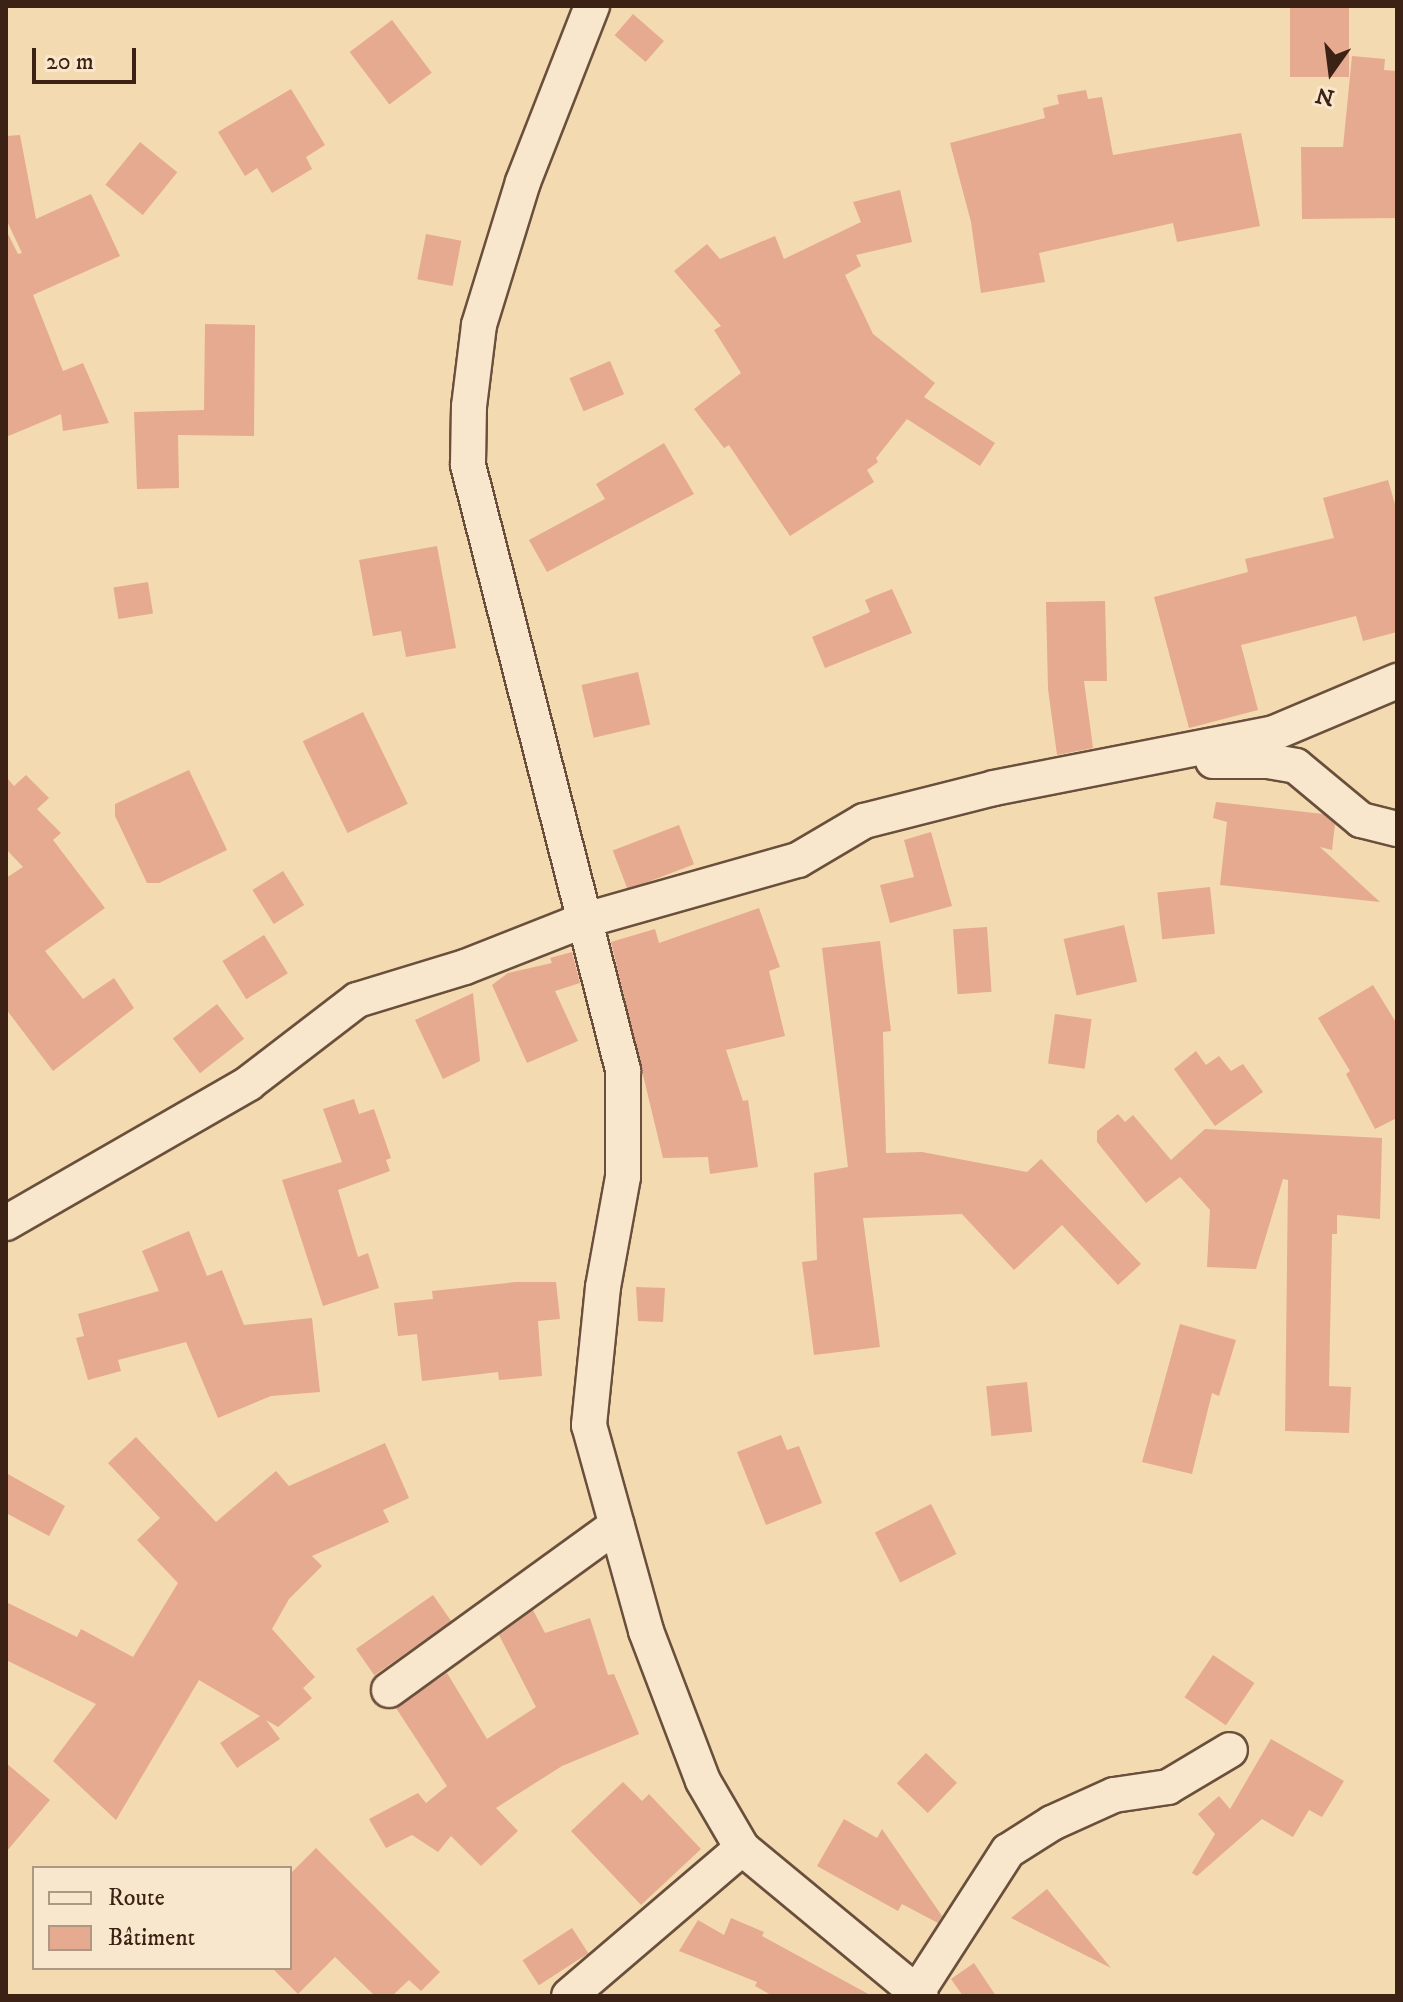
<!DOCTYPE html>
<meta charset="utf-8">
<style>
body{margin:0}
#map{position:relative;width:1403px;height:2002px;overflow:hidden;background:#f4dab1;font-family:"IM FELL DW Pica",serif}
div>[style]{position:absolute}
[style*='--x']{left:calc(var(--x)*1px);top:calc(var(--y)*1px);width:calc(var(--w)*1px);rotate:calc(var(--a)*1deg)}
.building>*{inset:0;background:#e5aa8f;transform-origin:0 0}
.roads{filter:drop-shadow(2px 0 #6a503c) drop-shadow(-2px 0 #6a503c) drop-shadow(0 2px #6a503c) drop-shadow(0 -2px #6a503c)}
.street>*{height:34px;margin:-17px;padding:0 17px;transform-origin:17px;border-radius:17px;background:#f8e7cc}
span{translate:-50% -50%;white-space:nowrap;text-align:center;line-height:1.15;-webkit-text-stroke:7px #f8e7cc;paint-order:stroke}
.frame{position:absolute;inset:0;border:8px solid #3c2215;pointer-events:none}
.legend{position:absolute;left:32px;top:1866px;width:260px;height:104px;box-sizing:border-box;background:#f8e7cc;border:2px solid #ad9883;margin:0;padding:10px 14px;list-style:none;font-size:24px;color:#3c2215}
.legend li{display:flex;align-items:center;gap:16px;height:40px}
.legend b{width:40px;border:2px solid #ad9883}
.north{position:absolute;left:1291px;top:32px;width:80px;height:80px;-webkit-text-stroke:6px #f8e7cc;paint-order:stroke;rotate:194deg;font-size:22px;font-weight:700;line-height:32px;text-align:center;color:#3c2215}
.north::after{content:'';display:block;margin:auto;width:28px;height:36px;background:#3c2215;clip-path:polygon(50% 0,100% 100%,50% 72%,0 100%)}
.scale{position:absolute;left:32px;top:48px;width:104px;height:36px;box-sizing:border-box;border:4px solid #3c2215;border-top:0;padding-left:10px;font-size:24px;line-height:28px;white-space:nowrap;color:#3c2215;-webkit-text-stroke:6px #f8e7cc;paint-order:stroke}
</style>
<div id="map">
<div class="building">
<div style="left:1290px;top:6px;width:59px;height:71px"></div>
<div style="left:633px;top:14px;width:41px;height:28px;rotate:41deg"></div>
<div style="left:392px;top:20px;width:66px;height:53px;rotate:53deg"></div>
<div style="clip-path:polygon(1352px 56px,1385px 59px,1384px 70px,1397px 71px,1397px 218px,1302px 219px,1301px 147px,1343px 147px)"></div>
<div style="clip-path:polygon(291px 89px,325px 145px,306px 157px,312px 169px,272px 193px,257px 168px,245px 176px,218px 132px)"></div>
<div style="clip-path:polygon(1086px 90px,1088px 99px,1102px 97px,1113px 155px,1241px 133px,1260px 226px,1177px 242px,1173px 223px,1039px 253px,1045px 282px,981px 293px,971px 222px,950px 143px,1045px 118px,1043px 108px,1059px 104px,1057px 95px)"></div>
<div style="clip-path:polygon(20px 135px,36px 219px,91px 194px,120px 256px,33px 295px,63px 371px,83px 363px,109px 423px,63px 431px,61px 414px,6px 437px,6px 230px,18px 254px,22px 253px,6px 219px,6px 136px)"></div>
<div style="left:140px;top:142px;width:48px;height:55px;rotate:39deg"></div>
<div style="clip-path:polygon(900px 190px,912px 242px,856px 255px,861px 266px,845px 275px,873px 334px,935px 383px,924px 397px,995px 443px,980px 466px,907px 419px,876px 458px,878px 462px,867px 470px,874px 482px,790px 536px,729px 445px,724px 448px,694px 409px,741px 373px,714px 330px,721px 326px,674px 271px,707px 244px,720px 259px,775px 236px,784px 259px,861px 222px,853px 202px)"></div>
<div style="left:426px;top:234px;width:36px;height:46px;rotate:11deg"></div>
<div style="clip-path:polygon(205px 324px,255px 325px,254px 436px,178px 435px,179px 488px,137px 489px,134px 412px,204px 410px)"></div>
<div style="left:610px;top:361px;width:36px;height:44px;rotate:67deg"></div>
<div style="clip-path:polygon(664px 443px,694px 494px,547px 572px,529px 540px,605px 499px,596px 484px)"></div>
<div style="clip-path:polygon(1388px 480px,1397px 511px,1397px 632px,1363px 641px,1356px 616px,1241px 645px,1258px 710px,1189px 728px,1154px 597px,1248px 572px,1245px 559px,1334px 538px,1323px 498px)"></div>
<div style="clip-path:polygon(437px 546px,456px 648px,406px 657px,401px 631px,373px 636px,359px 560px)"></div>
<div style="left:148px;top:582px;width:32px;height:35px;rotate:81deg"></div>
<div style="clip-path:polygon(892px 589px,912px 633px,825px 668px,812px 637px,870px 612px,865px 600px)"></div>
<div style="clip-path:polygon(1105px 601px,1107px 681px,1084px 681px,1093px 748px,1057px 755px,1048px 689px,1046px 602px)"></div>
<div style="left:638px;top:672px;width:54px;height:58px;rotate:77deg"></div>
<div style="left:363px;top:712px;width:102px;height:67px;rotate:64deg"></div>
<div style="clip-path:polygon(189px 770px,227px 850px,159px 883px,147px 883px,115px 816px,115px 804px)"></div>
<div style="clip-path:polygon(26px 775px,49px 798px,37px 809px,61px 833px,53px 840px,105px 908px,45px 951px,83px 999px,114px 978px,134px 1008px,53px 1071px,6px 1009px,6px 878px,23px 867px,6px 849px,6px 777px,14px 786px)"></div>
<div style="clip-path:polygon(1216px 802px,1323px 814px,1335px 824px,1332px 850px,1320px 847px,1380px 902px,1220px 885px,1227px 822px,1213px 818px)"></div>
<div style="left:679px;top:825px;width:42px;height:71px;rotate:69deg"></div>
<div style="clip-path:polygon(931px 832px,952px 906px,890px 923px,880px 885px,914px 877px,904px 840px)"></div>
<div style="left:283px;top:871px;width:40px;height:36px;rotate:58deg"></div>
<div style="left:1210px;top:887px;width:47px;height:53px;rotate:84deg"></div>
<div style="clip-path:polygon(759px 908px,780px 967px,769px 971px,785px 1036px,726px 1050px,743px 1101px,748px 1100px,758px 1167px,710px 1174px,708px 1157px,663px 1158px,611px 942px,655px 929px,659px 943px)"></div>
<div style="left:1124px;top:925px;width:58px;height:62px;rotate:77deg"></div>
<div style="left:987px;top:927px;width:65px;height:34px;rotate:86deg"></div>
<div style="left:264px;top:935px;width:45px;height:49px;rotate:58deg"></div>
<div style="clip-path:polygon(880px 941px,891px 1031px,883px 1032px,886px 1153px,922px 1152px,1027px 1172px,1041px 1159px,1141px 1264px,1118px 1285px,1062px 1225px,1014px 1270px,962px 1214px,863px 1218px,880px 1347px,814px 1355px,802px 1262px,817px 1260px,814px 1173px,848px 1167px,822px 948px)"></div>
<div style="clip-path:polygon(572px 952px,580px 983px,555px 991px,578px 1041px,527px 1063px,492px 985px,508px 973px,552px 963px,550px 958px)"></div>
<div style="clip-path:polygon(1373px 985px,1397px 1024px,1397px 1118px,1375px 1129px,1346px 1074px,1350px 1071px,1318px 1018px)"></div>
<div style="clip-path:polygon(473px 993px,480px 1061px,443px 1079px,415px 1020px)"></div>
<div style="left:217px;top:1004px;width:44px;height:56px;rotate:52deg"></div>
<div style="left:1055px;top:1014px;width:37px;height:50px;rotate:8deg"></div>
<div style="clip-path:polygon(1196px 1051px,1206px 1065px,1219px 1056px,1231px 1071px,1243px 1064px,1263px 1092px,1215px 1126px,1174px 1069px)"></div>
<div style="clip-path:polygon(354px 1099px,359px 1114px,374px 1109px,391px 1158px,386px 1160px,390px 1171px,338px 1190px,358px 1257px,368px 1253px,379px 1288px,323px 1306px,282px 1180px,342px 1162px,323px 1109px)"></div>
<div style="clip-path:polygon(1118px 1114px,1125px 1122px,1133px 1115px,1171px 1160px,1205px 1129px,1382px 1138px,1380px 1219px,1337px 1215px,1337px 1234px,1332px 1234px,1329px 1386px,1351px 1387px,1349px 1433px,1285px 1431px,1288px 1180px,1283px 1179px,1256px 1269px,1207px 1267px,1210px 1210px,1180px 1177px,1146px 1203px,1097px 1142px,1097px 1131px)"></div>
<div style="clip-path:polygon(189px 1231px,207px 1276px,222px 1270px,244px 1325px,312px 1318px,320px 1392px,271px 1396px,218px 1418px,186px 1342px,118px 1360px,121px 1371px,88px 1380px,76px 1338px,84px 1336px,78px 1314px,159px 1291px,142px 1251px)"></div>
<div style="clip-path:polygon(516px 1282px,556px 1282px,560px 1319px,538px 1321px,542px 1376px,499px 1380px,498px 1372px,422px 1381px,417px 1334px,398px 1336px,394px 1303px,433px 1299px,432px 1291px)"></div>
<div style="clip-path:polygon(636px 1287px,665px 1288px,663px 1322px,638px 1321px)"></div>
<div style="clip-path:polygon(1180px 1324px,1236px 1340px,1219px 1396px,1212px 1393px,1192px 1474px,1142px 1462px)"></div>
<div style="left:1027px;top:1382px;width:50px;height:41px;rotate:84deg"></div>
<div style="clip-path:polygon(781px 1435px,787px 1450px,799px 1446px,822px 1503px,766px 1525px,737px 1452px)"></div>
<div style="clip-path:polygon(136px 1437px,216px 1522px,276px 1471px,289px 1486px,385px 1443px,409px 1498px,383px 1510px,389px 1522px,312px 1556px,322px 1566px,289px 1599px,272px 1629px,315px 1677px,303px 1688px,312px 1698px,278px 1727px,266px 1720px,280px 1739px,237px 1768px,220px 1743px,260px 1716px,199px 1680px,116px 1820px,53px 1761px,96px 1704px,6px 1660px,6px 1602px,77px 1637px,81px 1629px,133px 1657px,178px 1583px,137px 1540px,160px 1518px,108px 1463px)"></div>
<div style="clip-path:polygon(6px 1473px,65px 1506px,49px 1536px,6px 1513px)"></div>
<div style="left:931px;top:1504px;width:56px;height:63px;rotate:63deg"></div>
<div style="left:433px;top:1595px;width:32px;height:94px;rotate:55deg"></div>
<div style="clip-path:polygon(533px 1610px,545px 1633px,590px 1618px,608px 1675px,614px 1674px,639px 1734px,562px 1766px,496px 1808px,518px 1831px,481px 1866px,451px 1836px,438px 1852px,412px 1835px,386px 1848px,369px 1819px,418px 1793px,426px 1803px,447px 1786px,396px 1708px,447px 1673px,487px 1739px,536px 1707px,499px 1635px)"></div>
<div style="left:1213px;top:1655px;width:50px;height:51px;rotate:34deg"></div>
<div style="clip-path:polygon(1271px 1739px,1344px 1781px,1322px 1817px,1309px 1810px,1293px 1837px,1262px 1819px,1197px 1876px,1192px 1873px,1215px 1834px,1198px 1814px,1219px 1796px,1230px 1809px)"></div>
<div style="left:926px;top:1753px;width:43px;height:42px;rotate:44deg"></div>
<div style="clip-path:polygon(6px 1763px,50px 1800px,6px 1852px)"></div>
<div style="clip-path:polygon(623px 1782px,642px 1801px,649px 1794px,701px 1849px,641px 1905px,571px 1831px)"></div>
<div style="clip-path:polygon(844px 1819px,877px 1838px,882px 1829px,942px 1916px,938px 1923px,902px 1904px,898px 1911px,817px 1866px)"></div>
<div style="clip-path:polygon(316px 1848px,440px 1972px,421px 1991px,409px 1980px,392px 1996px,375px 1996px,335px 1957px,298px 1994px,274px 1970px,290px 1968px,290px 1874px)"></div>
<div style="clip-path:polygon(1047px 1889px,1111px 1968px,1011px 1918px)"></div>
<div style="clip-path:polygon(731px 1918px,764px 1932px,762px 1936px,872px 1996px,773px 1996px,755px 1986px,757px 1982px,679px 1951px,698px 1920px,724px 1935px)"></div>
<div style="left:572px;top:1928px;width:30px;height:59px;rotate:57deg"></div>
<div style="clip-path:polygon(974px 1963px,996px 1996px,963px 1996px,951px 1979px)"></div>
</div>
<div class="roads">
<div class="street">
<div style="--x:592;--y:6;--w:189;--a:111.4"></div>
<div style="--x:523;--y:182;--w:150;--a:107.1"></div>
<div style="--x:479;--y:325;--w:82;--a:97"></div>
<div style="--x:469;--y:406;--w:59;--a:91"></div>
<div style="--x:468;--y:465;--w:625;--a:75.63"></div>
<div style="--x:623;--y:1070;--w:107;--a:90"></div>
<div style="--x:623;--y:1177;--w:112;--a:100.3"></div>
<div style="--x:603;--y:1287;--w:139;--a:95.8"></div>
<div style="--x:589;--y:1425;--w:214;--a:74.5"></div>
<div style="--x:646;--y:1631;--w:160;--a:69.2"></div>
<div style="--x:703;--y:1781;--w:78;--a:59.8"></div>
<div style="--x:742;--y:1848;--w:232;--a:39.6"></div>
<div style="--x:1213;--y:761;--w:55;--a:0"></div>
<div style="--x:1268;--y:761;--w:28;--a:10"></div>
<div style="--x:1296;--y:766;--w:85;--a:39.7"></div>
<div style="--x:1361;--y:820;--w:37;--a:14"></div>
<div style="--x:6;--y:1223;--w:280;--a:-29.9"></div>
<div style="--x:249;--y:1083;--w:136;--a:-37.5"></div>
<div style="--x:357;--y:1000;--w:113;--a:-17"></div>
<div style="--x:465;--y:967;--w:126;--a:-21.5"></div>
<div style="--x:582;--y:921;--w:224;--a:-15.8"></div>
<div style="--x:798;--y:860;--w:77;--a:-30.6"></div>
<div style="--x:864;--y:821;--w:134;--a:-14.2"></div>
<div style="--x:994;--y:788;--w:285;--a:-11.1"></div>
<div style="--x:1274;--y:733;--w:134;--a:-22.9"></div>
<div style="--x:389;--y:1690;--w:281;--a:-35.9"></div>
<div style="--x:917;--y:1992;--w:168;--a:-57.2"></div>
<div style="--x:1008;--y:1851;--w:52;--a:-32.5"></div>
<div style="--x:1052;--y:1823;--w:68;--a:-24.3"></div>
<div style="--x:1114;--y:1795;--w:55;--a:-8.4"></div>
<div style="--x:1168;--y:1787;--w:72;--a:-30.8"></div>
<div style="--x:569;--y:1996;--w:228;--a:-40.5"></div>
</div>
</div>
<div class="frame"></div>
<ul class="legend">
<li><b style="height:10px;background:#f8e7cc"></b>Route</li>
<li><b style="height:22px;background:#e5aa8f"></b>Bâtiment</li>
</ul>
<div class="north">N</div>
<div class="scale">20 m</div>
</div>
